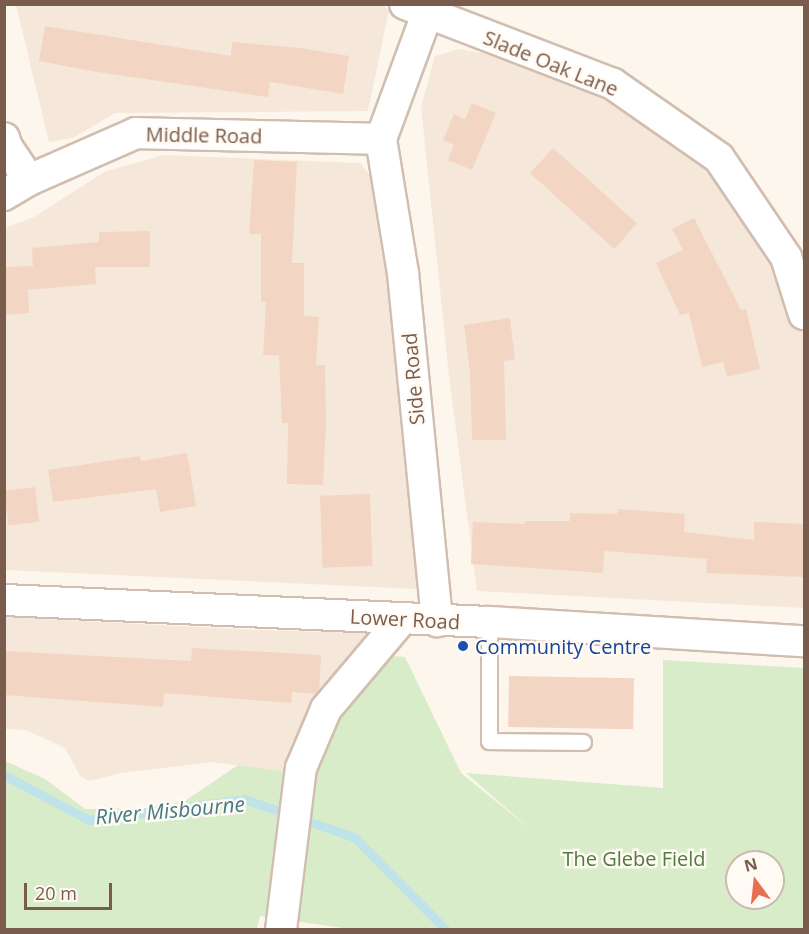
<!DOCTYPE html>
<style>
body{margin:0}
#map{position:relative;width:809px;height:934px;overflow:hidden;background:#fdf6ec;font-family:"Open Sans",sans-serif}
div>[style]{position:absolute}
[style*='--x']{left:calc(var(--x)*1px);top:calc(var(--y)*1px);width:calc(var(--w)*1px);rotate:calc(var(--a)*1deg)}
.residential>*{inset:0;background:#f5e8da}
.green>*{inset:0;background:#d8ecc9}
.stream>*{height:9px;margin:-4.5px;padding:0 4.5px;transform-origin:4.5px;border-radius:4.5px;background:#bfe3e8}
.building>*{inset:0;background:#f3d5c3;transform-origin:0 0}
.roads{filter:drop-shadow(2px 0 #d1beb0) drop-shadow(-2px 0 #d1beb0) drop-shadow(0 2px #d1beb0) drop-shadow(0 -2px #d1beb0)}
.service>*{height:15px;margin:-7.5px;padding:0 7.5px;transform-origin:7.5px;border-radius:7.5px;background:#fff}
.minor>*{height:30px;margin:-15px;padding:0 15px;transform-origin:15px;border-radius:15px;background:#fff}
.dots>*{width:16px;height:16px;translate:-50% -50%;box-sizing:border-box;border:3px solid #fffaf3;border-radius:50%}
span{translate:-50% -50%;white-space:nowrap;text-align:center;line-height:1.15;-webkit-text-stroke:5px #fffaf3;paint-order:stroke}
.street-label{font-size:20px;color:#7a5c4d}
.transit-label{font-size:20px;color:#164399}
.left{translate:0 -50%;text-align:left}
.park-label{font-size:20px;color:#537a41}
.water-label{font-size:21px;color:#437c86;font-style:italic}
.frame{position:absolute;inset:0;border:6px solid #7a5c4d;pointer-events:none}
.north{position:absolute;left:725px;top:850px;width:60px;height:60px;box-sizing:border-box;background:#fffaf3;border:2px solid #cabbb1;border-radius:50%;rotate:345deg;font-size:16px;font-weight:700;line-height:24px;text-align:center;color:#7a5c4d}
.north::after{content:'';display:block;margin:auto;width:21px;height:27px;background:#e76f51;clip-path:polygon(50% 0,100% 100%,50% 72%,0 100%)}
.scale{position:absolute;left:24px;top:883px;width:88px;height:27px;box-sizing:border-box;border:3px solid #7a5c4d;border-top:0;padding-left:8px;font-size:18px;line-height:21px;white-space:nowrap;color:#7a5c4d;-webkit-text-stroke:4px #fffaf3;paint-order:stroke}
</style>
<div id="map">
<div class="residential">
<div style="clip-path:polygon(381px 4px,389px 10px,368px 111px,115px 113px,73px 138px,49px 142px,16px 5px)"></div>
<div style="clip-path:polygon(459px 49px,553px 65px,661px 123px,734px 191px,804px 312px,804px 608px,477px 591px,449px 376px,421px 107px,435px 56px)"></div>
<div style="clip-path:polygon(164px 155px,360px 163px,383px 191px,419px 509px,416px 589px,5px 570px,5px 228px,34px 217px,106px 171px)"></div>
<div style="clip-path:polygon(4px 617px,258px 630px,364px 633px,373px 655px,299px 774px,212px 762px,121px 773px,90px 781px,80px 776px,65px 748px,26px 730px,5px 729px)"></div>
</div>
<div class="green">
<div style="clip-path:polygon(evenodd,373px 655px,405px 657px,461px 773px,530px 829px,466px 773px,663px 788px,663px 660px,804px 668px,804px 929px,356px 930px,260px 916px,257px 929px,5px 930px,5px 761px,45px 779px,85px 809px,147px 808px,185px 801px,238px 765px,299px 774px,373px 655px,737px 862px,773px 862px,773px 898px,737px 898px,737px 862px)"></div>
</div>
<div class="stream">
<div style="--x:4;--y:775;--w:96;--a:27.9"></div>
<div style="--x:89;--y:820;--w:156;--a:-7.7"></div>
<div style="--x:244;--y:799;--w:116;--a:19.1"></div>
<div style="--x:354;--y:837;--w:131;--a:45.3"></div>
</div>
<div class="building">
<div style="clip-path:polygon(45px 26px,231px 56px,232px 42px,300px 48px,349px 56px,343px 94px,270px 82px,268px 97px,91px 71px,39px 61px)"></div>
<div style="clip-path:polygon(472px 103px,496px 113px,472px 170px,448px 160px,454px 145px,443px 140px,454px 114px,465px 119px)"></div>
<div style="left:553px;top:148px;width:113px;height:34px;rotate:42deg"></div>
<div style="clip-path:polygon(254px 160px,297px 162px,292px 263px,304px 263px,304px 316px,319px 317px,316px 365px,325px 365px,326px 422px,323px 485px,287px 484px,288px 423px,282px 423px,279px 355px,263px 355px,266px 302px,261px 302px,261px 234px,249px 234px)"></div>
<div style="clip-path:polygon(694px 218px,741px 310px,746px 309px,760px 369px,727px 377px,723px 362px,702px 367px,689px 313px,680px 315px,656px 263px,683px 250px,672px 229px)"></div>
<div style="clip-path:polygon(150px 231px,150px 267px,95px 267px,96px 284px,28px 290px,29px 313px,4px 315px,4px 267px,33px 266px,32px 248px,99px 242px,99px 232px)"></div>
<div style="clip-path:polygon(510px 318px,515px 359px,504px 361px,506px 440px,472px 440px,470px 374px,464px 325px)"></div>
<div style="clip-path:polygon(187px 453px,196px 506px,160px 512px,156px 489px,53px 502px,48px 470px,140px 456px,141px 461px)"></div>
<div style="left:35px;top:487px;width:35px;height:31px;rotate:83deg"></div>
<div style="left:370px;top:494px;width:72px;height:50px;rotate:88deg"></div>
<div style="clip-path:polygon(618px 509px,685px 514px,684px 532px,754px 540px,754px 522px,804px 524px,804px 577px,706px 573px,707px 559px,604px 551px,603px 573px,471px 564px,473px 522px,525px 524px,525px 521px,570px 521px,570px 513px,617px 514px)"></div>
<div style="clip-path:polygon(192px 648px,321px 655px,319px 691px,316px 694px,292px 692px,291px 703px,164px 693px,163px 707px,4px 695px,4px 651px,191px 661px)"></div>
<div style="left:509px;top:676px;width:125px;height:51px;rotate:1deg"></div>
</div>
<div class="roads">
<div class="service">
<div style="--x:489;--y:622;--w:119;--a:90"></div>
<div style="--x:489;--y:741;--w:94;--a:0.6"></div>
</div>
<div class="minor">
<div style="--x:405;--y:4;--w:223;--a:21"></div>
<div style="--x:613;--y:84;--w:129;--a:34.9"></div>
<div style="--x:719;--y:158;--w:120;--a:55.9"></div>
<div style="--x:786;--y:257;--w:60;--a:72.5"></div>
<div style="--x:427;--y:14;--w:133;--a:110.2"></div>
<div style="--x:381;--y:139;--w:136;--a:80.7"></div>
<div style="--x:403;--y:273;--w:350;--a:84.4"></div>
<div style="--x:4;--y:138;--w:9;--a:72"></div>
<div style="--x:7;--y:147;--w:40;--a:56"></div>
<div style="--x:4;--y:195;--w:29;--a:-31"></div>
<div style="--x:29;--y:180;--w:117;--a:-23.7"></div>
<div style="--x:136;--y:133;--w:245;--a:1.4"></div>
<div style="--x:4;--y:600;--w:485;--a:2.6"></div>
<div style="--x:489;--y:622;--w:316;--a:3.5"></div>
<div style="--x:281;--y:930;--w:163;--a:-83"></div>
<div style="--x:301;--y:768;--w:64;--a:-67"></div>
<div style="--x:326;--y:709;--w:118;--a:-49.8"></div>
</div>
</div>
<div class="dots">
<div style="left:463px;top:646px;background:#1a4fb4"></div>
</div>
<div class="street-label">
<span style="left:551px;top:63px;rotate:22deg">Slade Oak Lane</span>
<span style="left:204px;top:135px;rotate:1deg">Middle Road</span>
<span style="left:413px;top:379px;rotate:-95deg">Side Road</span>
<span style="left:405px;top:619px;rotate:3deg">Lower Road</span>
</div>
<div class="transit-label">
<span class="left" style="left:475px;top:646px">Community Centre</span>
</div>
<div class="park-label">
<span style="left:634px;top:858px">The Glebe Field</span>
</div>
<div class="water-label">
<span style="left:170px;top:810px;rotate:-5deg">River Misbourne</span>
</div>
<div class="frame"></div>
<div class="north">N</div>
<div class="scale">20 m</div>
</div>
